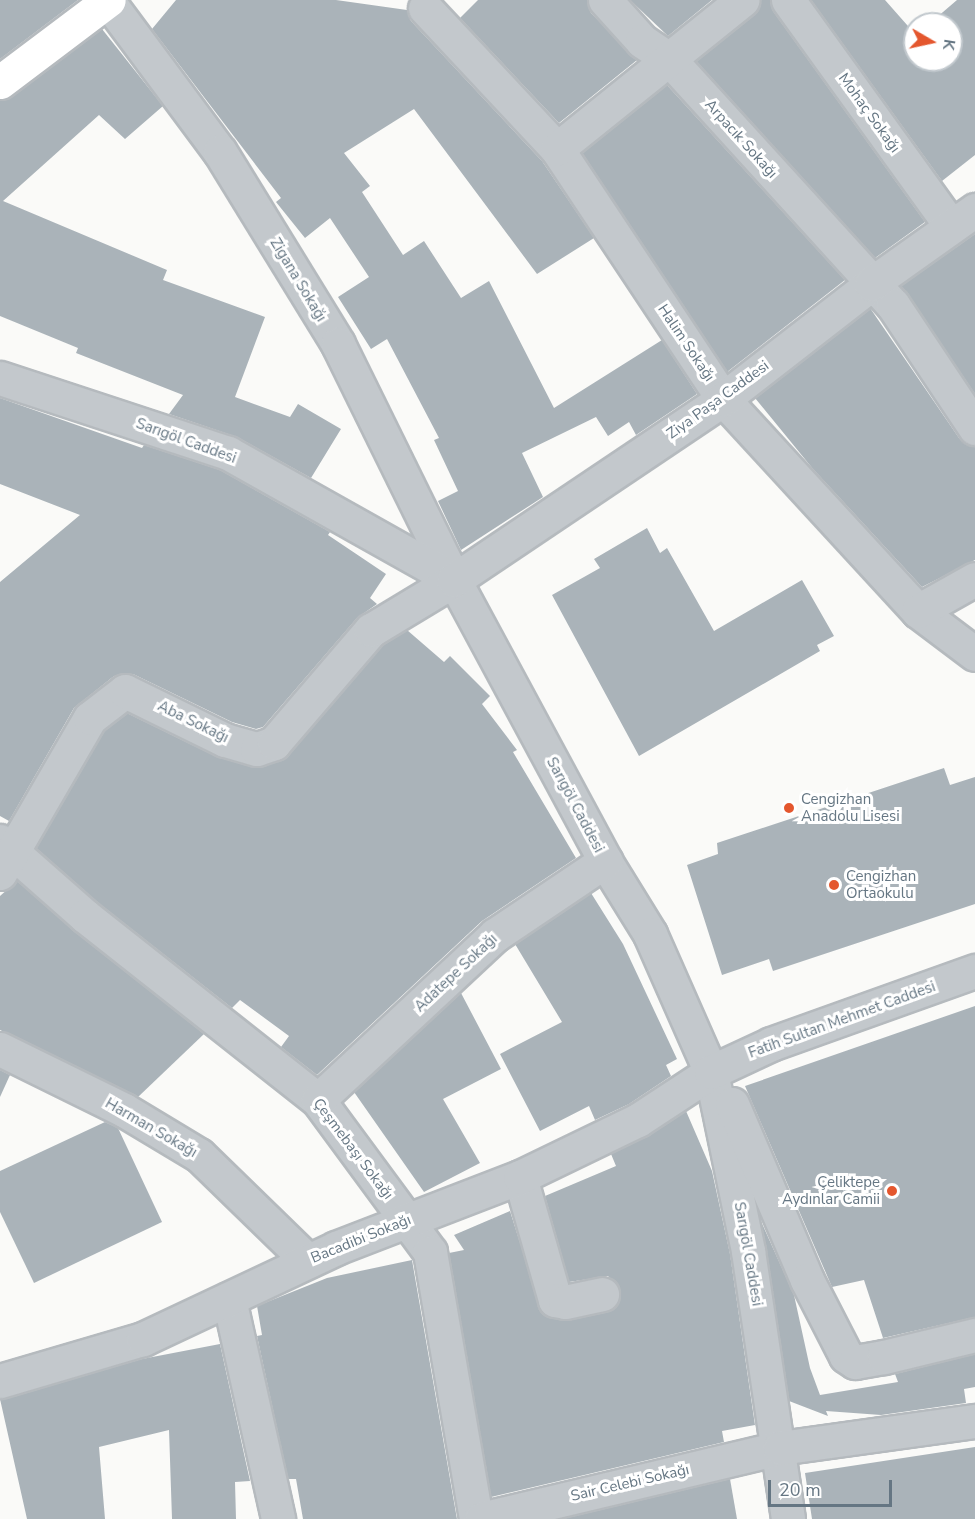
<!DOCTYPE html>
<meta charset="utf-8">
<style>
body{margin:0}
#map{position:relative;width:975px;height:1519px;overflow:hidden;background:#fafaf8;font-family:"Nunito Sans",sans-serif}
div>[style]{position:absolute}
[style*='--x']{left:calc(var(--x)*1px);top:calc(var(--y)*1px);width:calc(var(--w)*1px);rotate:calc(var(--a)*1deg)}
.building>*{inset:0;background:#aab3b9}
.roads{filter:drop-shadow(2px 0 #b5babe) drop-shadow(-2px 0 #b5babe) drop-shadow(0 2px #b5babe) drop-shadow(0 -2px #b5babe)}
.minor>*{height:33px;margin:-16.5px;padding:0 16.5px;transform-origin:16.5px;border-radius:16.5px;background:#c3c8cc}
.major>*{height:33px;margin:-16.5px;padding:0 16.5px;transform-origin:16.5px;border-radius:16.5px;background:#fff}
.dots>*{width:16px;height:16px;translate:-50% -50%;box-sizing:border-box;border:3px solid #fff;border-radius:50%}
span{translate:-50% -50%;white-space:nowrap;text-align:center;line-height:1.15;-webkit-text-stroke:6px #fff;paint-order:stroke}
.street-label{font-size:15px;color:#657683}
.poi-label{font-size:15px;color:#657683}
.left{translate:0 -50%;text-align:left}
.right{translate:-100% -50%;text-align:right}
.north{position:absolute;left:903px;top:12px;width:60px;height:60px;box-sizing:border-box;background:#fff;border:2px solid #c1c8cd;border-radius:50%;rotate:99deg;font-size:16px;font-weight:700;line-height:24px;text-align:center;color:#657683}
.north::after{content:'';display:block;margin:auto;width:21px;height:27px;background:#e4572e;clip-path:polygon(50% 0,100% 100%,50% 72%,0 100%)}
.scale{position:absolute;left:768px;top:1480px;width:124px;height:27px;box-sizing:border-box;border:3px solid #657683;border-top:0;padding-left:8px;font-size:18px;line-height:21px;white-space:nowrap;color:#657683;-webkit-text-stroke:4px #fff;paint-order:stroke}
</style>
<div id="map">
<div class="building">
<div style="clip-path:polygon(0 0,78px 0,0 59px)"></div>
<div style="clip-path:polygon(176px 0,336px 0,407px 10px,411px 21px,542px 161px,594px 238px,537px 274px,414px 109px,344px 153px,370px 186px,362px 192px,403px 255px,424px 241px,461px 298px,489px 281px,554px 408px,662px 340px,697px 394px,636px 435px,629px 422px,608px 436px,596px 417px,522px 453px,543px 497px,461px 550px,438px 501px,458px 491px,434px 440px,439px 438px,387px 339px,371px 349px,338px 297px,369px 277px,330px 218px,305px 238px,276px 202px,281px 198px,152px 29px)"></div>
<div style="clip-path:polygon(478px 0,587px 0,591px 13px,637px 60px,559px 123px,460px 18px)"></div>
<div style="clip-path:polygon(630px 0,712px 0,668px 36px)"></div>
<div style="clip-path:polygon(760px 0,770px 0,773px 11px,925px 222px,875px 258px,696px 61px,754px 15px)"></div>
<div style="clip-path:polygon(811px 0,885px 0,915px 34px,915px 60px,951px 60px,951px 24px,929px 24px,957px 0,975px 0,975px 155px,942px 181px)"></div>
<div style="clip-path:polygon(102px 29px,163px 106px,125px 139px,99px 115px,3px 201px,167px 270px,163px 280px,265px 317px,235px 397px,290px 417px,298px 404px,341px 429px,311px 478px,237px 437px,169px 414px,183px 395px,76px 353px,78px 348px,0 316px,0 100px,11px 97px)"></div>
<div style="clip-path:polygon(667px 85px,845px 280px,727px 372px,582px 153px)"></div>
<div style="clip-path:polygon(975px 234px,975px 394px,901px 286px)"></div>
<div style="clip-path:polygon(870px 308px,959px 438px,975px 447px,975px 560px,922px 587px,813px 469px,755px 398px)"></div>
<div style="clip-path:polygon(0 398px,142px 448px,144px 445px,220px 470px,330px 532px,328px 535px,386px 574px,370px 598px,377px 604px,357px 618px,263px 727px,256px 729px,232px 722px,133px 674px,114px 676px,74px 708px,9px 821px,0 816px,0 582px,80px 515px,0 484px)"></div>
<div style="clip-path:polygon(647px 528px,660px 553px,667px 548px,714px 631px,802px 580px,834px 636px,817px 645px,820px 651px,639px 756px,552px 595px,600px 568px,594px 559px)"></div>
<div style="clip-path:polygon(407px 630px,444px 662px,450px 656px,490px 696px,482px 704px,517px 750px,513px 752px,576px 858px,482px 921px,317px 1075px,281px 1047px,289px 1036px,240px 1000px,232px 1008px,97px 902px,36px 848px,104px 731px,127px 713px,217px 757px,263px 767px,288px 755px,383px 645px)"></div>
<div style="clip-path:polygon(944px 768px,950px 785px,975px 777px,975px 904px,773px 971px,769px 959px,722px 975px,687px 865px,718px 854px,717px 843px)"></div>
<div style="clip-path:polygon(17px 881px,204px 1034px,138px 1097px,0 1030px,0 896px)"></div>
<div style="clip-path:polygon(591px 893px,623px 944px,677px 1059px,666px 1065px,671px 1076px,629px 1104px,595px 1120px,589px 1106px,540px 1131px,500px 1054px,562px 1022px,515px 944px)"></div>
<div style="clip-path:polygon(461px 993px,501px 1069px,443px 1099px,480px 1163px,424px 1192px,354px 1092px)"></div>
<div style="clip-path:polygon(975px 1006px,975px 1317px,883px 1338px,864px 1280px,832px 1287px,745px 1086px)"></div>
<div style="clip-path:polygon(0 1070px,10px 1075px,0 1097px)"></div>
<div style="clip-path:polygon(686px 1111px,712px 1171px,730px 1254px,755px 1425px,722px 1431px,724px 1442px,491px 1497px,449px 1253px,464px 1250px,454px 1235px,510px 1211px,542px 1313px,568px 1320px,614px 1308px,620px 1291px,608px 1276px,569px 1282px,545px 1196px,616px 1166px,611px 1154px)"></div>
<div style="clip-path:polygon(105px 1122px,118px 1128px,162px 1222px,34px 1283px,0 1212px,0 1171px)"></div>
<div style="clip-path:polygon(760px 1219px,794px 1295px,810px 1368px,820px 1395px,898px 1382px,895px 1374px,975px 1354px,975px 1387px,964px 1389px,966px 1403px,881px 1415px,826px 1411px,828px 1416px,789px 1401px)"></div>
<div style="clip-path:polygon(412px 1260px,457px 1519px,303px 1519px,296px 1479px,288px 1479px,257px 1336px,262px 1335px,257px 1306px,327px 1278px)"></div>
<div style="clip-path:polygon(220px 1344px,250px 1481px,235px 1482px,236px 1519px,172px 1519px,169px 1430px,99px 1447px,105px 1519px,27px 1519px,0 1399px,142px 1359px)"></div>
<div style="clip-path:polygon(975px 1447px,975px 1519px,812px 1519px,805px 1473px)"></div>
<div style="clip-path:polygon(730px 1479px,737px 1519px,562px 1519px)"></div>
</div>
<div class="roads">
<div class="minor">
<div style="--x:107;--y:0;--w:189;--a:53.4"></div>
<div style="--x:220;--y:152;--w:225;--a:58.4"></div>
<div style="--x:338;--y:344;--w:263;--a:63.8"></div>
<div style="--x:454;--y:580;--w:319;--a:61.7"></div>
<div style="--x:605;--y:861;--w:86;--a:58.3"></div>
<div style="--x:650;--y:934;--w:151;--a:66.2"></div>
<div style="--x:711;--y:1072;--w:183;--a:78.3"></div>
<div style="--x:748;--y:1251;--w:271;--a:81.5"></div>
<div style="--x:605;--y:0;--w:55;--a:47.9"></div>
<div style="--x:642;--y:41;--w:34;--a:34"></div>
<div style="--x:670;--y:60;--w:331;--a:47.7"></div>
<div style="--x:893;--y:305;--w:148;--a:56.3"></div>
<div style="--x:788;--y:0;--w:279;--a:54.2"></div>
<div style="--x:425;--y:8;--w:193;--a:46.9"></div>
<div style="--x:557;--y:149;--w:300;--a:56.4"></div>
<div style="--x:723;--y:399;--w:288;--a:47.4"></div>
<div style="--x:918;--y:611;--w:71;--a:37"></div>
<div style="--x:557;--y:149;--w:238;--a:-38.8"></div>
<div style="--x:0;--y:378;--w:240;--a:18.2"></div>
<div style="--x:228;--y:453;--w:259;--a:29.3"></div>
<div style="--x:918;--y:611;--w:65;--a:-29.3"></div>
<div style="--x:0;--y:841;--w:113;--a:41.4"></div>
<div style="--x:85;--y:916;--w:297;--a:38.3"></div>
<div style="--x:318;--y:1100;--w:189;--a:53.6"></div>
<div style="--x:430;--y:1252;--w:271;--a:80.2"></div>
<div style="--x:0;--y:873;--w:179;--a:-59.9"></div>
<div style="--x:90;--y:718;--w:44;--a:-37.6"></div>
<div style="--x:125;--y:691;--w:111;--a:26.1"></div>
<div style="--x:225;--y:740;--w:33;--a:16"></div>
<div style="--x:257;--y:749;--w:18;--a:-19"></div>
<div style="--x:274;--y:743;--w:149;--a:-49.4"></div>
<div style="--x:371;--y:630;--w:97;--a:-31.1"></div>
<div style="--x:454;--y:580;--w:324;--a:-33.9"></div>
<div style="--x:723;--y:399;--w:187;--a:-37.8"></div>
<div style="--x:871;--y:284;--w:128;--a:-35.4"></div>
<div style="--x:0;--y:1049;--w:138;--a:26.2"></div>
<div style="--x:124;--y:1110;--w:87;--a:31"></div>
<div style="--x:199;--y:1155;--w:152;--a:44.2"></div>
<div style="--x:318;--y:1100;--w:242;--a:-43"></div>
<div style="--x:495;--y:935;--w:133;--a:-33.9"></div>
<div style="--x:732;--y:1104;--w:191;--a:66.9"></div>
<div style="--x:807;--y:1280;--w:85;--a:62.8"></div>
<div style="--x:846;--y:1356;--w:11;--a:34"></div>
<div style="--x:855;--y:1362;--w:29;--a:-10"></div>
<div style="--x:884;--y:1357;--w:94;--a:-13.6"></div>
<div style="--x:520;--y:1177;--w:128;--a:74.1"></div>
<div style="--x:555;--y:1300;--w:10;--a:11"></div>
<div style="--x:565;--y:1302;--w:38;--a:-12"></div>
<div style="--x:229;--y:1299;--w:225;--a:77.4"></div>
<div style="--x:0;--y:1381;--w:149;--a:-16.4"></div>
<div style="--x:143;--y:1339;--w:213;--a:-25.2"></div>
<div style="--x:336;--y:1248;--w:197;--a:-21.1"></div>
<div style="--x:520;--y:1177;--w:131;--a:-25.8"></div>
<div style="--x:638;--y:1120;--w:87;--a:-33.3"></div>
<div style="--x:711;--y:1072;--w:66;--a:-25"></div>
<div style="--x:771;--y:1044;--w:217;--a:-19.7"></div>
<div style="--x:481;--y:1519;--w:307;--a:-13.4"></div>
<div style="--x:780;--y:1448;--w:197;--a:-7.9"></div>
</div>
<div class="major">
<div style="--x:0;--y:82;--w:136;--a:-37"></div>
</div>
</div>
<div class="dots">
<div style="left:789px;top:808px;background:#e4572e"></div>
<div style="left:834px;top:885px;background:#e4572e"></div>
<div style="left:892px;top:1191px;background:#e4572e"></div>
</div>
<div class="street-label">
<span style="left:869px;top:113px;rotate:54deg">Mohaç Sokağı</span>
<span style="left:741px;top:139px;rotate:48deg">Arpacık Sokağı</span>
<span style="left:298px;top:280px;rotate:59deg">Zigana Sokağı</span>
<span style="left:686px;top:343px;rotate:56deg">Halim Sokağı</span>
<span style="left:718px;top:400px;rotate:-36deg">Ziya Paşa Caddesi</span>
<span style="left:186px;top:441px;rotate:20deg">Sarıgöl Caddesi</span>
<span style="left:193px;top:722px;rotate:26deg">Aba Sokağı</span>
<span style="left:575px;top:805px;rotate:62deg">Sarıgöl Caddesi</span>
<span style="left:456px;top:973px;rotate:-43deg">Adatepe Sokağı</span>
<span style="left:842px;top:1020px;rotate:-20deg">Fatih Sultan Mehmet Caddesi</span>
<span style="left:151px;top:1128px;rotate:30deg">Harman Sokağı</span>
<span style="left:353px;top:1149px;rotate:53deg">Çeşmebaşı Sokağı</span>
<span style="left:361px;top:1239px;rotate:-22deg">Bacadibi Sokağı</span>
<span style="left:748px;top:1254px;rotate:80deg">Sarıgöl Caddesi</span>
<span style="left:630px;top:1483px;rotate:-13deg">Sair Celebi Sokağı</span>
</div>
<div class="poi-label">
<span class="left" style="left:801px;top:808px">Cengizhan<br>Anadolu Lisesi</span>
<span class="left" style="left:846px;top:885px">Cengizhan<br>Ortaokulu</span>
<span class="right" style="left:880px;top:1191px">Çeliktepe<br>Aydınlar Camii</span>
</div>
<div class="north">K</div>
<div class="scale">20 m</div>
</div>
